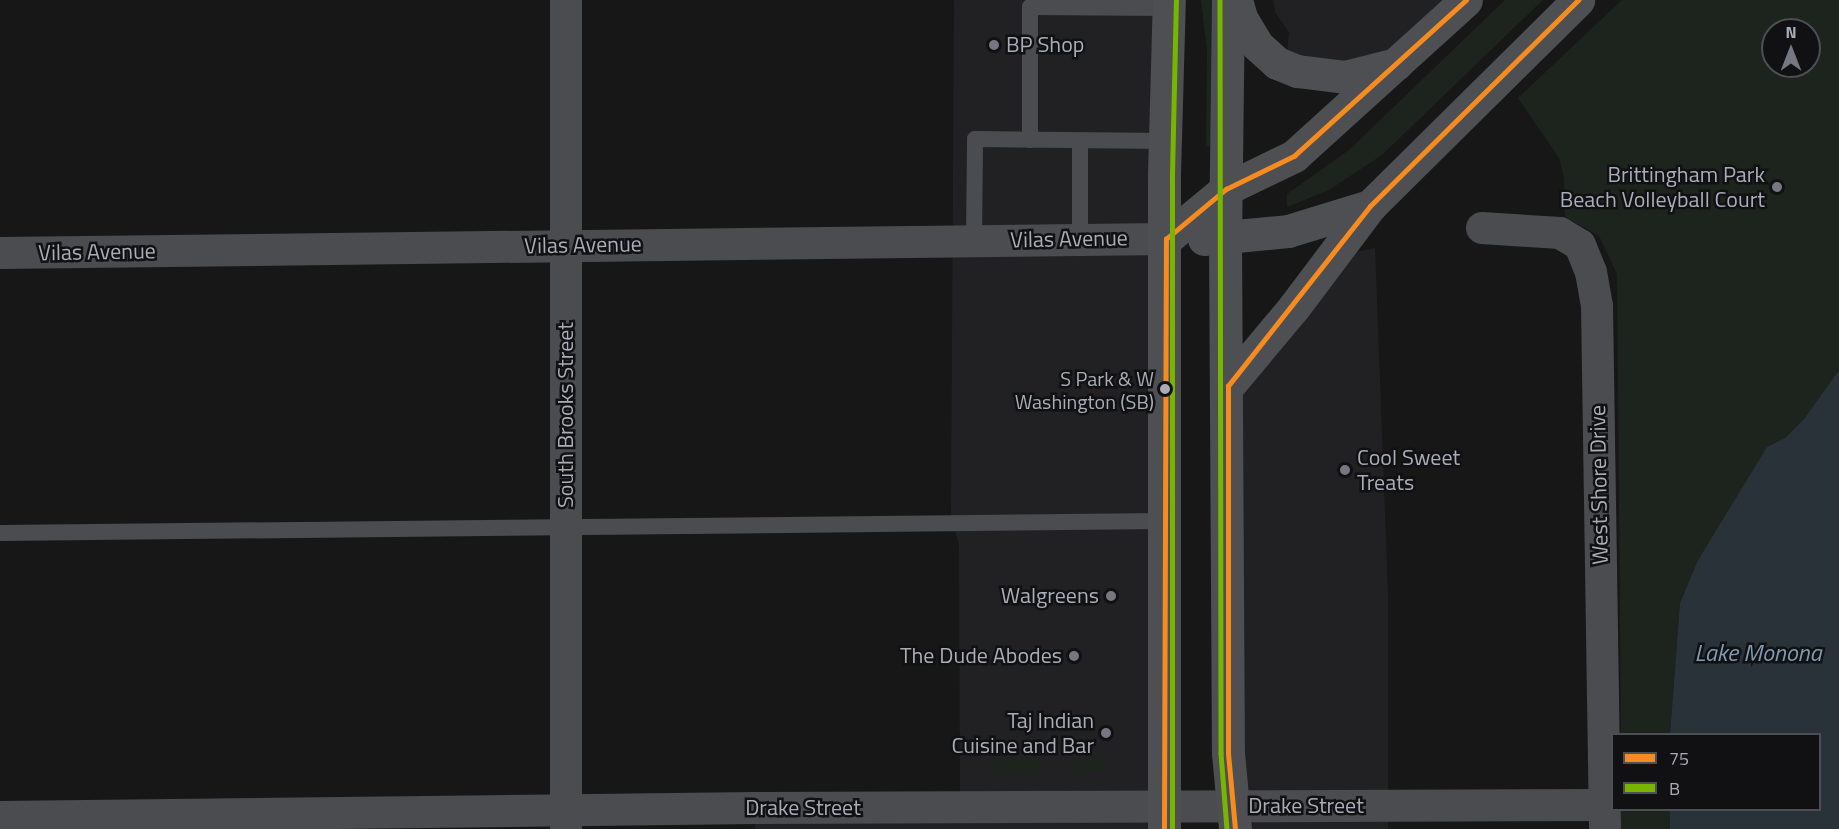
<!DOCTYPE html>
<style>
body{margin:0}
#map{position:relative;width:1839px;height:829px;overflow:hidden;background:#171717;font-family:"Titillium Web",sans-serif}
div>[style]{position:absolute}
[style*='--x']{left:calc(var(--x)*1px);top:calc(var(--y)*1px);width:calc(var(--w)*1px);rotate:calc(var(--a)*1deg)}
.built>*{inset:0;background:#212123}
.green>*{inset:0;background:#1d241e;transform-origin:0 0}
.water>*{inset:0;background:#2a3239}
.lane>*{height:16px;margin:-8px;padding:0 8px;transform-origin:8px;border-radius:8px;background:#4b4c50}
.street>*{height:32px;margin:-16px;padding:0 16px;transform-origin:16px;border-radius:16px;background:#4b4c50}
.primary>*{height:33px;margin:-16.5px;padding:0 16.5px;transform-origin:16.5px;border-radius:16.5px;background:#4d4f52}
.bus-1>*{height:4.5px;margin:-2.25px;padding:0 2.25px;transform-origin:2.25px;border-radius:2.25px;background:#f68b1f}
.bus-2>*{height:4.5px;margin:-2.25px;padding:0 2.25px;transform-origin:2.25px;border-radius:2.25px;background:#78b500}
.dots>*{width:16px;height:16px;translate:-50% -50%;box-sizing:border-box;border:3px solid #111113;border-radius:50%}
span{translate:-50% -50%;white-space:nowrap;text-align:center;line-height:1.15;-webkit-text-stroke:5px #111113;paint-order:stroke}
.bus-label{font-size:20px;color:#a8adb8}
.right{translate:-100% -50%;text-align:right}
.poi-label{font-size:22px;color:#a8adb8}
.left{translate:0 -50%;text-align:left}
.street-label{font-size:22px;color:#a8adb8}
.water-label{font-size:24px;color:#7f9bb3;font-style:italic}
.legend{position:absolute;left:1611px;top:733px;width:210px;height:78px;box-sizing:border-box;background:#111113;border:2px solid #4d4f55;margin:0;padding:8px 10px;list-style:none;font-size:18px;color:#a8adb8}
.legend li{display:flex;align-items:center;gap:12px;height:30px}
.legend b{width:30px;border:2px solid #4d4f55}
.north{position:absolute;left:1761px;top:18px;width:60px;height:60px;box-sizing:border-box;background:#111113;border:2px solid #4d4f55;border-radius:50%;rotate:0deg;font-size:16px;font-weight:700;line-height:24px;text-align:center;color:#a8adb8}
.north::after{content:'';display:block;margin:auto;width:21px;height:27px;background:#757880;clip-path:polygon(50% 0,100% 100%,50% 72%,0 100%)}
</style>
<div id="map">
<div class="built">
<div style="clip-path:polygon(954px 0,1169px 0,1164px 829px,755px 829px,755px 808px,960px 809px,959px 546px,951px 513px)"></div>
<div style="clip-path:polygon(1273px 0,1466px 0,1400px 63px,1286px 67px,1289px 32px,1275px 12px)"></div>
<div style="clip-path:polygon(1375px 248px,1388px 592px,1388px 829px,1235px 829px,1228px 386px,1331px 257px)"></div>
</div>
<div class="green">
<div style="clip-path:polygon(1201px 0,1215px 0,1215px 147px,1206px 146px,1207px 50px)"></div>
<div style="clip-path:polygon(1505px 0,1543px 0,1382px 155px,1329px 190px,1287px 207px,1287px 194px,1349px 150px)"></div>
<div style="clip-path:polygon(evenodd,1622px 0,1839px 0,1839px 370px,1804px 419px,1785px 438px,1767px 447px,1698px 560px,1680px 603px,1670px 734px,1621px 734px,1617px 274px,1599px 236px,1565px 217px,1564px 177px,1559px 158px,1518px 98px,1622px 0,1773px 30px,1809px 30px,1809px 66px,1773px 66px,1773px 30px)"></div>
<div style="clip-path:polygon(1077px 758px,1107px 758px,1105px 773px,997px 775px,989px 759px,1042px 759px,1042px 773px,1077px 773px)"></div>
<div style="left:1621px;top:810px;width:49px;height:19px"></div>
</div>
<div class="water">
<div style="clip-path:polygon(1839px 370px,1839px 829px,1670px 829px,1670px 810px,1820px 810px,1820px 734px,1670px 734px,1680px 603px,1698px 560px,1767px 447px,1785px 438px,1804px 419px)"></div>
</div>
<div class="lane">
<div style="--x:1030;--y:140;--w:133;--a:-90"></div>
<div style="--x:1030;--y:7;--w:139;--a:0.4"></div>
<div style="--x:1080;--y:141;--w:97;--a:90"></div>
<div style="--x:974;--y:240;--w:101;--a:-89.4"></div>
<div style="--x:975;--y:139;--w:192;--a:0.6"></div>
<div style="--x:0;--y:533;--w:1164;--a:-0.59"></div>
</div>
<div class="street">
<div style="--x:566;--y:0;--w:829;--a:90"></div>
<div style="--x:1482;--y:228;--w:78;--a:3.7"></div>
<div style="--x:1560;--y:233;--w:23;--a:31"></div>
<div style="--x:1580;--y:245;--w:29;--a:68"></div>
<div style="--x:1591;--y:272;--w:35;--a:80"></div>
<div style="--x:1597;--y:306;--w:523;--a:89.12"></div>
<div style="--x:0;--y:253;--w:1166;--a:-0.69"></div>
<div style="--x:0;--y:817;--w:755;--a:-0.68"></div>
<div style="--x:755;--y:808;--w:850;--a:-0.2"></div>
</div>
<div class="primary">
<div style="--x:1228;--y:0;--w:239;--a:90.7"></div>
<div style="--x:1225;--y:239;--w:514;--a:89.67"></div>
<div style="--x:1228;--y:753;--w:76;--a:84.7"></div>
<div style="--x:1236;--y:0;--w:19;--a:74"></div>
<div style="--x:1241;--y:18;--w:31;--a:59"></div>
<div style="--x:1257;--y:45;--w:27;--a:42"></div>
<div style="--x:1277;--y:63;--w:22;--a:22"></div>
<div style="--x:1297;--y:71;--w:48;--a:7.1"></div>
<div style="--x:1345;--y:77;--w:53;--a:-14.3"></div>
<div style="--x:1166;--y:239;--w:78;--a:-39.8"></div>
<div style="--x:1226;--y:189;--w:76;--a:-25.9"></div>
<div style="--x:1294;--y:156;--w:232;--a:-42.2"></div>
<div style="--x:1204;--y:239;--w:84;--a:-5.4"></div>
<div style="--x:1288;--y:231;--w:86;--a:-17"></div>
<div style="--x:1228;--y:386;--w:103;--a:-50.1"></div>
<div style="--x:1294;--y:307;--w:126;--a:-53"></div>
<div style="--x:1370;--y:206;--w:293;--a:-44.7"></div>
<div style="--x:1164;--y:829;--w:655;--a:-90"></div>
<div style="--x:1164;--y:174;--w:174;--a:-88.4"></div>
</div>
<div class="bus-1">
<div style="--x:1164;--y:829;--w:590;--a:-89.81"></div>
<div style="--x:1166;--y:239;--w:78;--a:-39.8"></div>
<div style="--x:1226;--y:189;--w:76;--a:-25.9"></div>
<div style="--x:1294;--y:156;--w:232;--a:-42.2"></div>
<div style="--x:1235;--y:829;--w:76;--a:-95.3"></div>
<div style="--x:1228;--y:753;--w:367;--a:-90"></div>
<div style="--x:1228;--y:386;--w:229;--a:-51.7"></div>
<div style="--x:1370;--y:206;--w:293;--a:-44.7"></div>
</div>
<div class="bus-2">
<div style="--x:1220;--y:0;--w:753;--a:89.92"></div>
<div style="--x:1221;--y:753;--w:76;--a:85.5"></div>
<div style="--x:1172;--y:829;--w:655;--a:-90"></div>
<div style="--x:1172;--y:174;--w:174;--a:-88.7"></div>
</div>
<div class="dots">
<div style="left:994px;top:45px;background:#757880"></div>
<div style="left:1777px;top:187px;background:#757880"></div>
<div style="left:1165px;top:389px;background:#a8adb8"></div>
<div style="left:1345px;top:470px;background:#757880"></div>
<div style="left:1111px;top:596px;background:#757880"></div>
<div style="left:1074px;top:656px;background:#757880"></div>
<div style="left:1106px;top:733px;background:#757880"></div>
</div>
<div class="bus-label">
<span class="right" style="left:1154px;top:390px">S Park &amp; W<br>Washington (SB)</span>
</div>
<div class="poi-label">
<span class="left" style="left:1006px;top:45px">BP Shop</span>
<span class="right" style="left:1765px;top:187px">Brittingham Park<br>Beach Volleyball Court</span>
<span class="left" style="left:1357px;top:470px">Cool Sweet<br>Treats</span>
<span class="right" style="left:1099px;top:596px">Walgreens</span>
<span class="right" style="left:1062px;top:656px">The Dude Abodes</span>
<span class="right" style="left:1094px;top:733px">Taj Indian<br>Cuisine and Bar</span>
</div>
<div class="street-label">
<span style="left:1069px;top:239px;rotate:-1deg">Vilas Avenue</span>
<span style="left:583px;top:245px;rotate:-1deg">Vilas Avenue</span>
<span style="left:97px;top:252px;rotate:-1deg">Vilas Avenue</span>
<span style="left:566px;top:415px;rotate:-90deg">South Brooks Street</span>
<span style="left:1599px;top:485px;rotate:-91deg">West Shore Drive</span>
<span style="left:1306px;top:806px">Drake Street</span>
<span style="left:803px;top:808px">Drake Street</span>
</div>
<div class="water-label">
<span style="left:1758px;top:653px">Lake Monona</span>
</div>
<ul class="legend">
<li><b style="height:8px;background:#f68b1f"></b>75</li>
<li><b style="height:8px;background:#78b500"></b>B</li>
</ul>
<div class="north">N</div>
</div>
